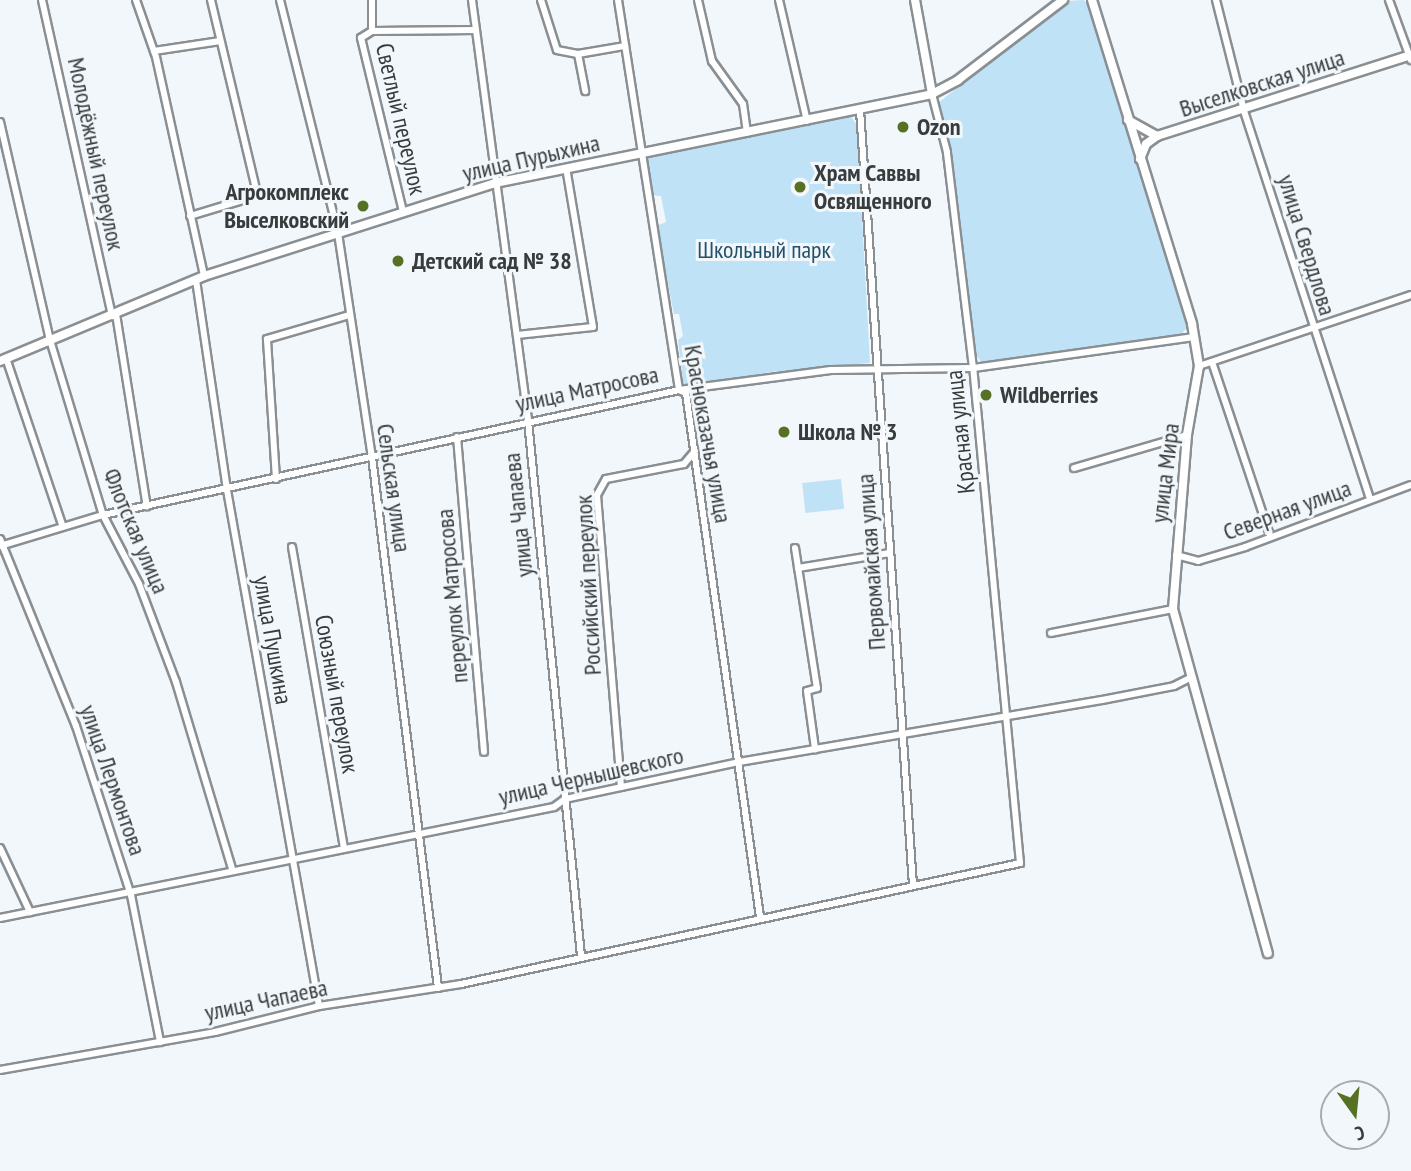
<!DOCTYPE html>
<meta charset="utf-8">
<style>
body{margin:0}
#map{position:relative;width:1411px;height:1171px;overflow:hidden;background:#f1f7fb;font-family:"PT Sans Narrow",sans-serif}
div>[style]{position:absolute}
[style*='--x']{left:calc(var(--x)*1px);top:calc(var(--y)*1px);width:calc(var(--w)*1px);rotate:calc(var(--a)*1deg)}
.green>*{inset:0;background:#c0e2f7;transform-origin:0 0}
.roads{filter:drop-shadow(2px 0 #898f93) drop-shadow(-2px 0 #898f93) drop-shadow(0 2px #898f93) drop-shadow(0 -2px #898f93)}
.minor>*{height:6px;margin:-3px;padding:0 3px;transform-origin:3px;border-radius:3px;background:#fff}
.tertiary>*{height:8px;margin:-4px;padding:0 4px;transform-origin:4px;border-radius:4px;background:#fff}
.dots>*{width:19px;height:19px;translate:-50% -50%;box-sizing:border-box;border:4px solid #f1f7fb;border-radius:50%}
span{translate:-50% -50%;white-space:nowrap;text-align:center;line-height:1.15;-webkit-text-stroke:6px #f1f7fb;paint-order:stroke}
.street-label{font-size:24px;color:#393c3d}
.poi-label{font-size:24px;color:#393c3d;font-weight:700}
.left{translate:0 -50%;text-align:left}
.right{translate:-100% -50%;text-align:right}
.park-label{font-size:24px;color:#245168}
.north{position:absolute;left:1320px;top:1080px;width:70px;height:70px;box-sizing:border-box;background:#f1f7fb;border:2px solid #a7acaf;border-radius:50%;rotate:165deg;font-size:19px;font-weight:700;line-height:28px;text-align:center;color:#393c3d}
.north::after{content:'';display:block;margin:auto;width:24px;height:32px;background:#577124;clip-path:polygon(50% 0,100% 100%,50% 72%,0 100%)}
</style>
<div id="map">
<div class="green">
<div style="clip-path:polygon(1084px 0,1092px 11px,1189px 325px,1180px 336px,982px 363px,976px 355px,950px 151px,938px 103px,1067px 1px)"></div>
<div style="clip-path:polygon(850px 115px,857px 125px,870px 363px,770px 372px,684px 388px,678px 340px,683px 336px,679px 314px,674px 314px,656px 226px,666px 222px,661px 196px,651px 195px,645px 158px)"></div>
<div style="left:841px;top:479px;width:30px;height:39px;rotate:84deg"></div>
</div>
<div class="roads">
<div class="minor">
<div style="--x:42;--y:0;--w:324;--a:77.5"></div>
<div style="--x:136;--y:0;--w:60;--a:70.7"></div>
<div style="--x:156;--y:57;--w:224;--a:77.6"></div>
<div style="--x:280;--y:0;--w:240;--a:76"></div>
<div style="--x:338;--y:233;--w:227;--a:81.4"></div>
<div style="--x:372;--y:457;--w:535;--a:82.91"></div>
<div style="--x:372;--y:0;--w:31;--a:90"></div>
<div style="--x:372;--y:31;--w:13;--a:148"></div>
<div style="--x:361;--y:38;--w:179;--a:76.4"></div>
<div style="--x:472;--y:0;--w:425;--a:82.4"></div>
<div style="--x:528;--y:421;--w:538;--a:84.34"></div>
<div style="--x:541;--y:0;--w:52;--a:72.3"></div>
<div style="--x:557;--y:50;--w:21;--a:11"></div>
<div style="--x:578;--y:54;--w:38;--a:79"></div>
<div style="--x:618;--y:0;--w:395;--a:81.1"></div>
<div style="--x:679;--y:390;--w:8;--a:23"></div>
<div style="--x:686;--y:393;--w:529;--a:81.96"></div>
<div style="--x:698;--y:0;--w:63;--a:77.1"></div>
<div style="--x:712;--y:61;--w:53;--a:54.2"></div>
<div style="--x:743;--y:104;--w:29;--a:82"></div>
<div style="--x:779;--y:0;--w:124;--a:77"></div>
<div style="--x:1216;--y:0;--w:114;--a:75.8"></div>
<div style="--x:1244;--y:111;--w:408;--a:72"></div>
<div style="--x:1389;--y:0;--w:64;--a:69.9"></div>
<div style="--x:372;--y:31;--w:104;--a:-0.6"></div>
<div style="--x:154;--y:51;--w:67;--a:-8.6"></div>
<div style="--x:578;--y:54;--w:48;--a:-9.7"></div>
<div style="--x:860;--y:110;--w:777;--a:86.09"></div>
<div style="--x:0;--y:122;--w:224;--a:77.1"></div>
<div style="--x:50;--y:340;--w:183;--a:73.2"></div>
<div style="--x:103;--y:515;--w:78;--a:62.4"></div>
<div style="--x:139;--y:584;--w:105;--a:69.3"></div>
<div style="--x:176;--y:682;--w:195;--a:73.3"></div>
<div style="--x:190;--y:216;--w:55;--a:-16.8"></div>
<div style="--x:243;--y:200;--w:17;--a:-40"></div>
<div style="--x:256;--y:189;--w:194;--a:-103.4"></div>
<div style="--x:196;--y:280;--w:212;--a:81.6"></div>
<div style="--x:227;--y:490;--w:524;--a:79.89"></div>
<div style="--x:116;--y:314;--w:195;--a:80.9"></div>
<div style="--x:517;--y:335;--w:76;--a:-6"></div>
<div style="--x:593;--y:327;--w:161;--a:-99.6"></div>
<div style="--x:6;--y:358;--w:178;--a:71.4"></div>
<div style="--x:1212;--y:362;--w:182;--a:71.5"></div>
<div style="--x:1199;--y:366;--w:224;--a:-18.5"></div>
<div style="--x:457;--y:437;--w:316;--a:85.1"></div>
<div style="--x:1074;--y:468;--w:118;--a:-16.3"></div>
<div style="--x:276;--y:479;--w:140;--a:-93.7"></div>
<div style="--x:267;--y:339;--w:85;--a:-16.3"></div>
<div style="--x:0;--y:539;--w:202;--a:67.9"></div>
<div style="--x:76;--y:726;--w:178;--a:72"></div>
<div style="--x:131;--y:895;--w:150;--a:78.8"></div>
<div style="--x:0;--y:546;--w:108;--a:-16.8"></div>
<div style="--x:103;--y:515;--w:589;--a:-12.24"></div>
<div style="--x:679;--y:390;--w:153;--a:-7.5"></div>
<div style="--x:831;--y:370;--w:142;--a:-0.8"></div>
<div style="--x:973;--y:368;--w:222;--a:-8"></div>
<div style="--x:292;--y:547;--w:305;--a:80.2"></div>
<div style="--x:795;--y:548;--w:142;--a:81.1"></div>
<div style="--x:817;--y:688;--w:10;--a:163"></div>
<div style="--x:807;--y:691;--w:59;--a:82.1"></div>
<div style="--x:1176;--y:555;--w:23;--a:15"></div>
<div style="--x:1198;--y:561;--w:49;--a:-16.6"></div>
<div style="--x:1245;--y:547;--w:177;--a:-20.5"></div>
<div style="--x:798;--y:568;--w:93;--a:-9.3"></div>
<div style="--x:1051;--y:633;--w:124;--a:-11.1"></div>
<div style="--x:621;--y:787;--w:293;--a:-94.7"></div>
<div style="--x:597;--y:495;--w:18;--a:-61"></div>
<div style="--x:606;--y:479;--w:79;--a:-10.9"></div>
<div style="--x:684;--y:464;--w:17;--a:-50"></div>
<div style="--x:0;--y:848;--w:71;--a:64.9"></div>
<div style="--x:0;--y:918;--w:565;--a:-11.33"></div>
<div style="--x:554;--y:807;--w:14;--a:-36"></div>
<div style="--x:565;--y:799;--w:178;--a:-12"></div>
<div style="--x:739;--y:762;--w:368;--a:-9.7"></div>
<div style="--x:1102;--y:700;--w:73;--a:-11"></div>
<div style="--x:1174;--y:686;--w:18;--a:-27"></div>
<div style="--x:0;--y:1070;--w:218;--a:-10"></div>
<div style="--x:215;--y:1032;--w:107;--a:-14"></div>
<div style="--x:319;--y:1006;--w:144;--a:-8.8"></div>
<div style="--x:461;--y:984;--w:572;--a:-12.21"></div>
<div style="--x:1020;--y:863;--w:497;--a:-95.4"></div>
<div style="--x:973;--y:368;--w:218;--a:-96.9"></div>
<div style="--x:947;--y:152;--w:60;--a:-104.5"></div>
</div>
<div class="tertiary">
<div style="--x:915;--y:0;--w:96;--a:79.7"></div>
<div style="--x:1092;--y:0;--w:339;--a:72.8"></div>
<div style="--x:1192;--y:324;--w:43;--a:80.5"></div>
<div style="--x:1199;--y:366;--w:70;--a:99.9"></div>
<div style="--x:1187;--y:435;--w:175;--a:94.6"></div>
<div style="--x:1173;--y:609;--w:357;--a:74.6"></div>
<div style="--x:1128;--y:120;--w:33;--a:29"></div>
<div style="--x:1157;--y:136;--w:267;--a:-17.7"></div>
<div style="--x:1140;--y:159;--w:16;--a:-68"></div>
<div style="--x:1146;--y:144;--w:14;--a:-36"></div>
<div style="--x:0;--y:361;--w:221;--a:-22.6"></div>
<div style="--x:204;--y:276;--w:305;--a:-17.7"></div>
<div style="--x:495;--y:183;--w:446;--a:-11.5"></div>
<div style="--x:932;--y:94;--w:30;--a:-28"></div>
<div style="--x:958;--y:80;--w:132;--a:-37.3"></div>
</div>
</div>
<div class="dots">
<div style="left:903px;top:127px;background:#577124"></div>
<div style="left:800px;top:187px;background:#577124"></div>
<div style="left:363px;top:206px;background:#577124"></div>
<div style="left:398px;top:261px;background:#577124"></div>
<div style="left:986px;top:395px;background:#577124"></div>
<div style="left:784px;top:432px;background:#577124"></div>
</div>
<div class="street-label">
<span style="left:1262px;top:83px;rotate:-18deg">Выселковская улица</span>
<span style="left:401px;top:119px;rotate:77deg">Светлый переулок</span>
<span style="left:96px;top:154px;rotate:78deg">Молодёжный переулок</span>
<span style="left:531px;top:158px;rotate:-13deg">улица Пурыхина</span>
<span style="left:1307px;top:245px;rotate:73deg">улица Свердлова</span>
<span style="left:587px;top:389px;rotate:-12deg">улица Матросова</span>
<span style="left:960px;top:432px;rotate:-96deg">Красная улица</span>
<span style="left:708px;top:434px;rotate:80deg">Красноказачья улица</span>
<span style="left:1165px;top:473px;rotate:-83deg">улица Мира</span>
<span style="left:394px;top:488px;rotate:82deg">Сельская улица</span>
<span style="left:1287px;top:510px;rotate:-20deg">Северная улица</span>
<span style="left:518px;top:515px;rotate:-96deg">улица Чапаева</span>
<span style="left:136px;top:531px;rotate:67deg">Флотская улица</span>
<span style="left:871px;top:562px;rotate:-94deg">Первомайская улица</span>
<span style="left:588px;top:585px;rotate:-93deg">Российский переулок</span>
<span style="left:452px;top:596px;rotate:-95deg">переулок Матросова</span>
<span style="left:273px;top:640px;rotate:80deg">улица Пушкина</span>
<span style="left:337px;top:694px;rotate:80deg">Союзный переулок</span>
<span style="left:591px;top:776px;rotate:-13deg">улица Чернышевского</span>
<span style="left:113px;top:780px;rotate:71deg">улица Лермонтова</span>
<span style="left:266px;top:1000px;rotate:-12deg">улица Чапаева</span>
</div>
<div class="poi-label">
<span class="left" style="left:917px;top:127px">Ozon</span>
<span class="left" style="left:814px;top:187px">Храм Саввы<br>Освященного</span>
<span class="right" style="left:349px;top:206px">Агрокомплекс<br>Выселковский</span>
<span class="left" style="left:412px;top:261px">Детский сад № 38</span>
<span class="left" style="left:1000px;top:395px">Wildberries</span>
<span class="left" style="left:798px;top:432px">Школа № 3</span>
</div>
<div class="park-label">
<span style="left:764px;top:250px">Школьный парк</span>
</div>
<div class="north">С</div>
</div>
